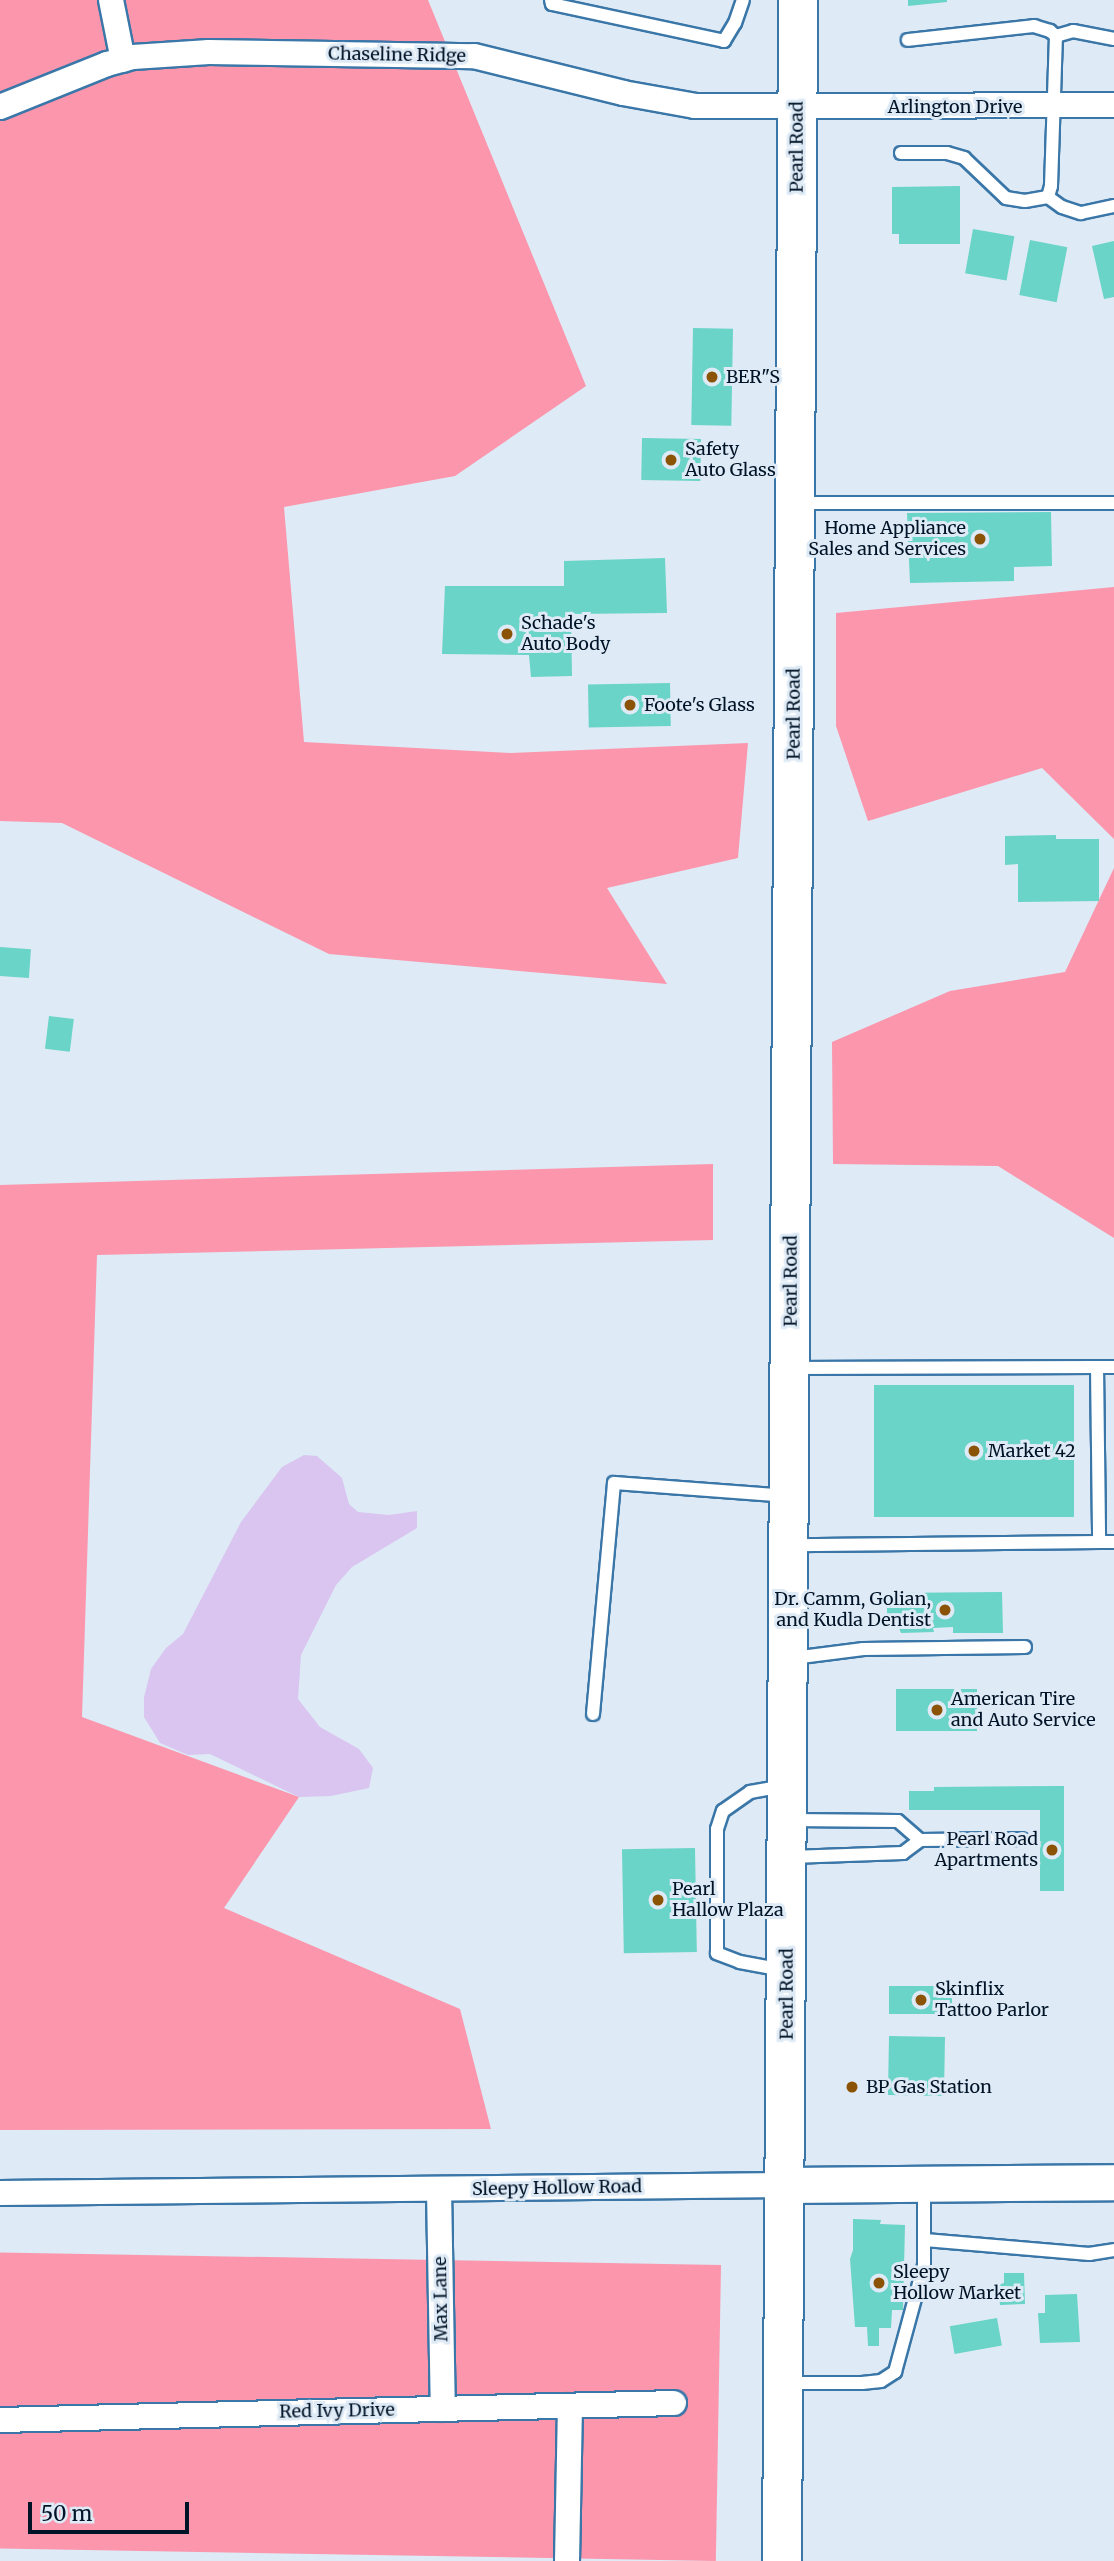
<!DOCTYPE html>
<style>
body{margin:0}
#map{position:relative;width:1114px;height:2561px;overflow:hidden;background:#deeaf5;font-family:Merriweather,serif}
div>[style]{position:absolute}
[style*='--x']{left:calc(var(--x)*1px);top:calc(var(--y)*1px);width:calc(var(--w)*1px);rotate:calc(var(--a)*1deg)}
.forest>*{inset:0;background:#fb96ad;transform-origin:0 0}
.water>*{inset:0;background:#d9c5f0}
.building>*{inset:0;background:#69d4c7;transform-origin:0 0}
.roads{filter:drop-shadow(2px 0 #3a77a8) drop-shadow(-2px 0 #3a77a8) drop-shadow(0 2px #3a77a8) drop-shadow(0 -2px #3a77a8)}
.lane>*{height:12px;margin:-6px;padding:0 6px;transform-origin:6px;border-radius:6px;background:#fff}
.street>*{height:24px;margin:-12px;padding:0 12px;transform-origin:12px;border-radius:12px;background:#fff}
.secondary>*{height:35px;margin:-17.5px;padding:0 17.5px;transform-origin:17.5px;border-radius:17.5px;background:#fff}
.primary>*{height:38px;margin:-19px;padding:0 19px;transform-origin:19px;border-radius:19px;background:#fff}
.dots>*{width:19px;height:19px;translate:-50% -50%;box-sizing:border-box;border:4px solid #deeaf5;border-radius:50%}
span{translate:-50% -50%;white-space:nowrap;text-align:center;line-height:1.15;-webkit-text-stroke:6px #deeaf5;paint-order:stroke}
.street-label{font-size:18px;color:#001327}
.poi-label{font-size:18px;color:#001327}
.left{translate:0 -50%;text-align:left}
.right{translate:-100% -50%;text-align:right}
.scale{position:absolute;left:28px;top:2502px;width:161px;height:32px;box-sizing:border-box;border:4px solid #001327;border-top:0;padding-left:9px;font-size:21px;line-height:24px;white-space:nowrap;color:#001327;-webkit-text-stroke:5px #deeaf5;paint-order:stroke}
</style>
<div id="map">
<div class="forest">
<div style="clip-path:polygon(0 0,428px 0,586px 386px,455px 476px,284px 507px,304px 742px,511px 753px,748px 743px,738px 858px,607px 888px,667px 984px,329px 954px,62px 823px,0 821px)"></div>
<div style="clip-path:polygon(1114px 587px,1114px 839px,1042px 768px,868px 821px,836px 726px,836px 613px)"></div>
<div style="clip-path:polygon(1114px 868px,1114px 1238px,998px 1166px,833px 1164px,832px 1042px,950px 991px,1065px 972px)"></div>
<div style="clip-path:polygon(713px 1164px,713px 1240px,97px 1255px,82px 1717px,299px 1797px,224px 1908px,460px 2009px,491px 2129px,0 2130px,0 1185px)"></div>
<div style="left:721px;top:2265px;width:296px;height:721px;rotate:91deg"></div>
</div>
<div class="water">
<div style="clip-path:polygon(304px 1455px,317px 1456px,342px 1478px,349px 1504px,358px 1512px,389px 1515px,417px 1511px,417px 1528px,352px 1567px,336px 1585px,301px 1655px,298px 1699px,320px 1727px,359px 1749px,373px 1768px,369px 1788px,331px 1796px,299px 1797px,210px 1754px,188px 1755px,160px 1743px,144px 1717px,144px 1697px,151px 1669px,166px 1648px,183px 1634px,241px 1522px,282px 1467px)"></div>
</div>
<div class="building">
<div style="clip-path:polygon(908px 0,947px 0,947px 2px,908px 6px)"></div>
<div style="clip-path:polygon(960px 186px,960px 244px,899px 244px,899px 234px,892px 234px,892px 187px)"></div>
<div style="left:973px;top:229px;width:42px;height:45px;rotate:10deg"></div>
<div style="left:1030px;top:240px;width:38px;height:56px;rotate:11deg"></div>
<div style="clip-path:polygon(1114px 241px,1114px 297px,1104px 299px,1092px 246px)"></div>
<div style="left:693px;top:328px;width:40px;height:97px;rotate:1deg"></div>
<div style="left:642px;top:438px;width:59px;height:42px;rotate:1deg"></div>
<div style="clip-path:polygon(1051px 512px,1052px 566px,1014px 567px,1014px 581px,910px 583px,907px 513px)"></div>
<div style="clip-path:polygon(665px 558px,667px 613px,571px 614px,572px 676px,531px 677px,529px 655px,442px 654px,445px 586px,564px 586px,564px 561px)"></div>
<div style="left:670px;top:683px;width:43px;height:82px;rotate:89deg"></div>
<div style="clip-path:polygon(1056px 835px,1056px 839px,1099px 839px,1099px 901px,1018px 902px,1018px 864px,1005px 865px,1005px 836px)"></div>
<div style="left:0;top:947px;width:31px;height:29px;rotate:4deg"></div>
<div style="left:49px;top:1016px;width:25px;height:33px;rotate:7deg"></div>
<div style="left:874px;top:1385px;width:200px;height:132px"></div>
<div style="clip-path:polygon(1002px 1592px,1003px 1633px,953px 1633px,953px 1627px,933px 1628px,934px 1632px,901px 1633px,899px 1628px,887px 1628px,887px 1593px)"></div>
<div style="left:896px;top:1689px;width:81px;height:42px"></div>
<div style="clip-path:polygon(1064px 1786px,1064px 1891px,1040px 1891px,1040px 1810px,909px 1810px,909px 1791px,934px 1791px,934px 1787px)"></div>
<div style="left:695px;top:1848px;width:104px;height:73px;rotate:89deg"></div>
<div style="left:952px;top:1986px;width:28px;height:63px;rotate:90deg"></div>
<div style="left:889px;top:2036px;width:56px;height:59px;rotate:1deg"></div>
<div style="clip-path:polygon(853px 2219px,881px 2220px,880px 2224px,905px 2225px,903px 2310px,892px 2310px,891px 2328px,879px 2328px,879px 2346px,868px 2346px,867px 2327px,855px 2327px,850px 2259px,853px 2250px)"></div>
<div style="clip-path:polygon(1004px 2273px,1024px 2273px,1025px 2304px,1000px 2305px,998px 2285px,1004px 2283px)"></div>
<div style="clip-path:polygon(1077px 2294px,1080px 2342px,1040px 2343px,1038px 2313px,1045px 2313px,1045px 2295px)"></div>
<div style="left:997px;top:2318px;width:28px;height:48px;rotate:80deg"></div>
</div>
<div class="roads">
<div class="lane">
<div style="--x:551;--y:0;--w:4;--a:76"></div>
<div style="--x:552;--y:4;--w:176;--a:12.1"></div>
<div style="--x:724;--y:41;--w:21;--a:-59"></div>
<div style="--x:735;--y:23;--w:24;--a:-71"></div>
<div style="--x:1056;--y:36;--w:18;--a:-16"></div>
<div style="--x:1073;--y:31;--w:42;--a:11"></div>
<div style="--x:901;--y:153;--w:46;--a:0"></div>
<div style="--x:947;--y:153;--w:18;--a:16"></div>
<div style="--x:964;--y:158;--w:58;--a:43.6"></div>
<div style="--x:1006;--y:198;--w:19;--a:9"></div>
<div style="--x:1025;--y:201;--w:23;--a:-10"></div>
<div style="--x:1048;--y:197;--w:11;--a:-75"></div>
<div style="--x:1051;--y:186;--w:150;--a:-88.1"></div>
<div style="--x:1056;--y:36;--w:8;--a:-140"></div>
<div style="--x:1050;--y:31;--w:17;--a:-163"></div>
<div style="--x:1034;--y:26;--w:127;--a:173.7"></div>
<div style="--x:1048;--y:197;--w:17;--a:36"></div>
<div style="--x:1062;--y:207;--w:20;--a:18"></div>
<div style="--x:1081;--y:213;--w:34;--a:-12"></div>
<div style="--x:799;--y:503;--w:315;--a:0"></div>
<div style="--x:1097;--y:1367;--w:17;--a:0"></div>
<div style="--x:792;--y:1368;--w:305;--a:-0.2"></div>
<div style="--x:1097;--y:1367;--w:175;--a:89.3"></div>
<div style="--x:1099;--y:1542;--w:306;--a:179.4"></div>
<div style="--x:1099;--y:1542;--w:15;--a:0"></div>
<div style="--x:793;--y:1658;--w:71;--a:-7.3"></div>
<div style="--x:863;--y:1649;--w:162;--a:-0.7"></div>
<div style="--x:593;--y:1714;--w:232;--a:-84.8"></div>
<div style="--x:614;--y:1483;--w:172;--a:4.3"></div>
<div style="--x:791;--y:1820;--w:107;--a:0.5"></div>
<div style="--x:898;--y:1821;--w:29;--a:41"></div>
<div style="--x:791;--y:1857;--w:112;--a:-2"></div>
<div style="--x:903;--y:1853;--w:21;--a:-37"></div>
<div style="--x:920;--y:1840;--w:102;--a:-0.6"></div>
<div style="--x:783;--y:1970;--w:44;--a:-169.5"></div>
<div style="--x:740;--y:1962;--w:25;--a:-159"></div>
<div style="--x:717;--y:1953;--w:124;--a:-90"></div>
<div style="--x:717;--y:1829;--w:19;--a:-72"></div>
<div style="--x:723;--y:1811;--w:33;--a:-35"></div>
<div style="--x:750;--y:1792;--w:35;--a:-10"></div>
<div style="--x:925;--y:2240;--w:165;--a:4.9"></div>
<div style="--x:1089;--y:2254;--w:25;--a:-9"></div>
<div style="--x:788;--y:2383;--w:74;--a:0"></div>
<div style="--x:862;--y:2383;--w:19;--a:-6"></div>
<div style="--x:881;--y:2381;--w:17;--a:-33"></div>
<div style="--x:895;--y:2372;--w:111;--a:-74.8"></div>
<div style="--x:924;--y:2265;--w:79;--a:-90"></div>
</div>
<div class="street">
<div style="--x:111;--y:0;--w:61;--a:78.7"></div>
<div style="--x:0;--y:107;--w:115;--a:-21.9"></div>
<div style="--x:107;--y:64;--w:27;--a:-15"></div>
<div style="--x:133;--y:57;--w:76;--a:-3.8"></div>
<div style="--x:209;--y:52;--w:265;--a:0.9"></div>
<div style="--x:474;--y:56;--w:154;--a:13.9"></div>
<div style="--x:623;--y:93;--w:73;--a:10.2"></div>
<div style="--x:695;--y:106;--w:419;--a:-0.1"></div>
<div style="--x:439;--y:2189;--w:220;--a:89"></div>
<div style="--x:0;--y:2193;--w:786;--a:-0.58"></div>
<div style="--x:0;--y:2420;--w:674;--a:-1.44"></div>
<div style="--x:567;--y:2561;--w:155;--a:-88.9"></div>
</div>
<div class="secondary">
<div style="--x:786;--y:2185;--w:328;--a:-0.5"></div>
</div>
<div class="primary">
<div style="--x:782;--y:2561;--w:2561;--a:-89.64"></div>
</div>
</div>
<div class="dots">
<div style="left:712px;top:377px;background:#8a5305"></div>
<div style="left:671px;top:460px;background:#8a5305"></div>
<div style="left:980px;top:539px;background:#8a5305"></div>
<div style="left:507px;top:634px;background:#8a5305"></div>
<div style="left:630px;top:705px;background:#8a5305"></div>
<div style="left:974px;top:1451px;background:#8a5305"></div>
<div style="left:945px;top:1610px;background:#8a5305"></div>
<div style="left:937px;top:1710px;background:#8a5305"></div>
<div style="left:1052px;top:1850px;background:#8a5305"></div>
<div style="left:658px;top:1900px;background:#8a5305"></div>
<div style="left:921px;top:2000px;background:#8a5305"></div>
<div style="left:852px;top:2087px;background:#8a5305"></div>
<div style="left:879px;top:2283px;background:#8a5305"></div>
</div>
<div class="street-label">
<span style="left:397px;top:55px;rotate:1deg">Chaseline Ridge</span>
<span style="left:955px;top:107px">Arlington Drive</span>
<span style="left:797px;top:147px;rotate:-90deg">Pearl Road</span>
<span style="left:794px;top:714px;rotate:-90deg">Pearl Road</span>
<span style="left:791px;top:1281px;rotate:-90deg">Pearl Road</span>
<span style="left:787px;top:1994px;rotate:-90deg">Pearl Road</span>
<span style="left:557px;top:2188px;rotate:-1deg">Sleepy Hollow Road</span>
<span style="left:441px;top:2299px;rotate:-91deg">Max Lane</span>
<span style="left:337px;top:2411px;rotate:-1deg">Red Ivy Drive</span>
</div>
<div class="poi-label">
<span class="left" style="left:726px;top:377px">BER"S</span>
<span class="left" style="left:685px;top:460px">Safety<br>Auto Glass</span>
<span class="right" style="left:966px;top:539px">Home Appliance<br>Sales and Services</span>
<span class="left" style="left:521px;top:634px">Schade's<br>Auto Body</span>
<span class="left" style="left:644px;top:705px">Foote's Glass</span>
<span class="left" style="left:988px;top:1451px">Market 42</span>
<span class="right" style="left:931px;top:1610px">Dr. Camm, Golian,<br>and Kudla Dentist</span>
<span class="left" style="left:951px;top:1710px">American Tire<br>and Auto Service</span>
<span class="right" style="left:1038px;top:1850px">Pearl Road<br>Apartments</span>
<span class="left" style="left:672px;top:1900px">Pearl<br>Hallow Plaza</span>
<span class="left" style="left:935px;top:2000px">Skinflix<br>Tattoo Parlor</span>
<span class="left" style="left:866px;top:2087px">BP Gas Station</span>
<span class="left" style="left:893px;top:2283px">Sleepy<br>Hollow Market</span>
</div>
<div class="scale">50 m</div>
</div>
